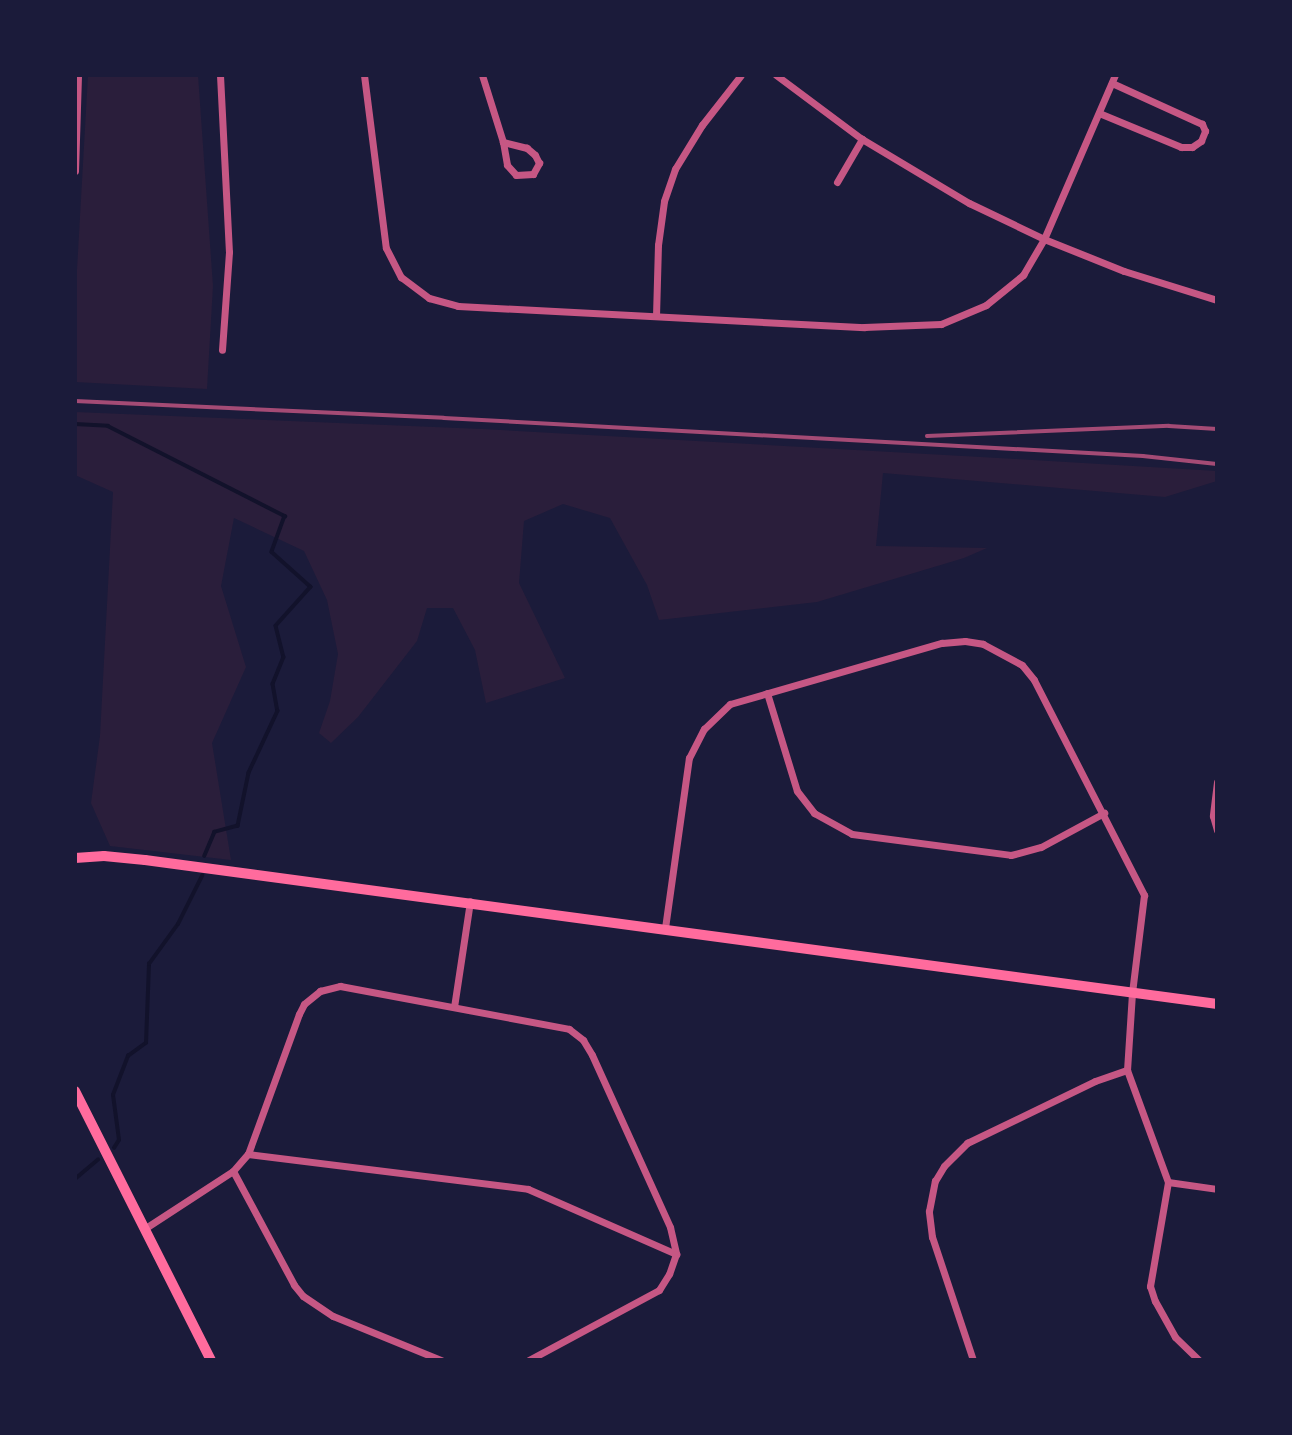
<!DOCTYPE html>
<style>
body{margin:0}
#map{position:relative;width:1292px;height:1435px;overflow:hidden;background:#1b1b3a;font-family:Poppins,sans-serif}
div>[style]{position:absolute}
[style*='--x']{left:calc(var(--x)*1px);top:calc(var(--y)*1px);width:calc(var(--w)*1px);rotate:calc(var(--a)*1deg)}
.green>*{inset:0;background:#2a1e3b}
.stream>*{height:3.5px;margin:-1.75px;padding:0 1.75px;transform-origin:1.75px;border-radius:1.75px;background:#12122b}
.minor>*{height:7px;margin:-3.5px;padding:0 3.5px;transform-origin:3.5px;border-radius:3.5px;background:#c65784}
.primary>*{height:10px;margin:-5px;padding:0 5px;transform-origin:5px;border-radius:5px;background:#ff6b9d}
.rail>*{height:3.5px;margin:-1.75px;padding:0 1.75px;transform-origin:1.75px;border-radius:1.75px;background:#a44b75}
span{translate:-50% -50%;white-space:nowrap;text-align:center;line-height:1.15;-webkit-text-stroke:6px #1b1b3a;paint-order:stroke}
.frame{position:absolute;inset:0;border:77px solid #1b1b3a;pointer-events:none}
</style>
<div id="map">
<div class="green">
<div style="clip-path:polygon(88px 75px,198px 75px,213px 286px,207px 389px,75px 382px,75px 305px)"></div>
<div style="clip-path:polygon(75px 412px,482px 429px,1016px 459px,1217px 471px,1217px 481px,1165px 497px,883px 473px,876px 546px,987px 548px,964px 558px,817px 602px,659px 620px,647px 585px,610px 518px,563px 504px,524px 521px,519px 583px,565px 678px,486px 703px,475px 650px,453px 608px,427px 608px,417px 641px,358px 717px,331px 743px,319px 733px,330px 701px,338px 654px,327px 600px,304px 551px,234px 518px,221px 586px,246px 667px,212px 743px,231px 860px,110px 846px,91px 803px,100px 736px,113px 492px,75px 475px)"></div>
</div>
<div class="stream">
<div style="--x:75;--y:424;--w:33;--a:3"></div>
<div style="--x:108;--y:426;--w:199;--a:27"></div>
<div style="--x:285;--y:516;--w:38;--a:110"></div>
<div style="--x:272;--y:552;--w:52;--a:41.9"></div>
<div style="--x:311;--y:587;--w:52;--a:131.9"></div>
<div style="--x:276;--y:626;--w:32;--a:76"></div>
<div style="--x:284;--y:657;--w:29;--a:112"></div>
<div style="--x:273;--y:684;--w:27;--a:80"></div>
<div style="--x:278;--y:711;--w:68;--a:115.1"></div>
<div style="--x:249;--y:773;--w:54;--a:101.7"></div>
<div style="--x:238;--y:826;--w:24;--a:165"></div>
<div style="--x:215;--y:832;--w:26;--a:113"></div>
<div style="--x:114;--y:1148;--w:9;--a:-58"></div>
<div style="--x:119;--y:1140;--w:45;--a:-97.6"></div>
<div style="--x:113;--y:1095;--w:42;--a:-69"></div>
<div style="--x:128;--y:1056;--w:22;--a:-36"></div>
<div style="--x:146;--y:1043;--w:79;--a:-87.8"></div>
<div style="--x:149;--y:964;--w:49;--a:-54.1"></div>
<div style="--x:178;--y:924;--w:54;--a:-63.4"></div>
<div style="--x:75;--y:1179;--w:30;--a:-40"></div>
</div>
<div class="minor">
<div style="--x:220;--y:75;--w:177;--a:87.1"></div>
<div style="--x:229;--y:252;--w:98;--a:94.1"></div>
<div style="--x:364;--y:75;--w:174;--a:82.8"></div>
<div style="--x:386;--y:248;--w:33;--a:63"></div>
<div style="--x:401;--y:277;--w:35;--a:37"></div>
<div style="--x:429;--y:298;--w:30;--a:15"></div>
<div style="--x:458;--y:306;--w:407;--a:3"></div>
<div style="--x:864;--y:327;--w:77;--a:-2.2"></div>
<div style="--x:941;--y:324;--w:49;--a:-22.9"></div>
<div style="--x:986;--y:305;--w:48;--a:-39"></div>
<div style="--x:1023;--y:275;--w:42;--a:-59.7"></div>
<div style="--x:1044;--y:239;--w:179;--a:-66.6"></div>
<div style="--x:482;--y:75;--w:70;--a:72.6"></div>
<div style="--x:503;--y:142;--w:23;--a:80"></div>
<div style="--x:507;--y:165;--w:13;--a:48"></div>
<div style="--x:516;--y:175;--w:17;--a:-3"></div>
<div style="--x:533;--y:174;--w:13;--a:-61"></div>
<div style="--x:539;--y:163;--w:9;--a:-117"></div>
<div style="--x:535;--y:155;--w:11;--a:-139"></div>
<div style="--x:527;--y:148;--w:25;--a:-166"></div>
<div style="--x:776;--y:75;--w:107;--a:36.7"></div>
<div style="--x:862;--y:139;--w:125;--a:30.9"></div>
<div style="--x:969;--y:203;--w:83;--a:25.6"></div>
<div style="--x:1044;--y:239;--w:86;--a:21.8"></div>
<div style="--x:1124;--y:271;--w:97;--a:17.3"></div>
<div style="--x:1099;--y:113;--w:89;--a:22.5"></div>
<div style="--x:1181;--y:147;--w:11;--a:0"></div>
<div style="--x:1192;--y:147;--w:11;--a:-34"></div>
<div style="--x:1201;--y:141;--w:11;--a:-68"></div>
<div style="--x:1205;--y:131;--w:8;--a:-113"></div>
<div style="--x:1202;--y:124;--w:99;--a:-155.5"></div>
<div style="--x:75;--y:171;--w:96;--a:-88.2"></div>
<div style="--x:837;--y:182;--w:50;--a:-59.8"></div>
<div style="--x:656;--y:316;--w:71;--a:-88.4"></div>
<div style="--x:658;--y:245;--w:44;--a:-82.2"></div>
<div style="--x:664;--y:201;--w:34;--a:-71"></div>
<div style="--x:675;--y:169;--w:52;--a:-58.5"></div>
<div style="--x:702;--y:125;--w:63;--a:-52"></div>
<div style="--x:767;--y:693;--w:102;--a:73"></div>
<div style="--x:797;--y:791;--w:28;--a:52"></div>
<div style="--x:814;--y:813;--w:43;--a:28.9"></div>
<div style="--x:852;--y:834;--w:160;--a:7.5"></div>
<div style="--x:1011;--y:855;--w:31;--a:-15"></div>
<div style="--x:1041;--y:847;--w:72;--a:-28.4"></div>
<div style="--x:1217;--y:782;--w:34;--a:97"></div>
<div style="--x:1213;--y:816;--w:15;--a:74"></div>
<div style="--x:665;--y:928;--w:172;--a:-82"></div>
<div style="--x:689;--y:758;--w:33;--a:-63"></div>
<div style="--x:704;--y:729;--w:36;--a:-44"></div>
<div style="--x:730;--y:704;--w:221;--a:-16.1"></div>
<div style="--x:942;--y:643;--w:23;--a:-5"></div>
<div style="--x:965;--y:641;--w:18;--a:9"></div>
<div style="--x:983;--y:644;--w:44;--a:28.3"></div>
<div style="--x:1022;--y:665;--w:19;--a:51"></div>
<div style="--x:1034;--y:680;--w:242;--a:62.9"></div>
<div style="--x:1144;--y:895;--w:99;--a:97"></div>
<div style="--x:1132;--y:993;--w:77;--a:93.7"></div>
<div style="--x:1127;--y:1070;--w:119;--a:69.9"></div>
<div style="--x:1168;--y:1182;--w:106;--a:99.8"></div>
<div style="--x:1150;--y:1286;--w:16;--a:72"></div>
<div style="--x:1155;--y:1301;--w:41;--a:60.9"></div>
<div style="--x:1175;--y:1337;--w:33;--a:44"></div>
<div style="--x:454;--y:1007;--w:107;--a:-81.4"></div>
<div style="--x:248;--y:1154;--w:282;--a:7.1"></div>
<div style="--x:528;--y:1189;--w:162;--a:23.7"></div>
<div style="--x:233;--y:1171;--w:129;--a:61.8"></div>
<div style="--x:294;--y:1285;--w:14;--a:51"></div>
<div style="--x:303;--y:1296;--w:36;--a:34"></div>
<div style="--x:333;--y:1316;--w:117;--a:22.2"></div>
<div style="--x:1168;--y:1182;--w:49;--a:8.1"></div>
<div style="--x:144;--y:1229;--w:106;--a:-33.1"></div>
<div style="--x:233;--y:1171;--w:23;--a:-49"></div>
<div style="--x:248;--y:1154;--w:149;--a:-70"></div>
<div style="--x:299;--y:1014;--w:11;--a:-63"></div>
<div style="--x:304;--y:1004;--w:21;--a:-39"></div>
<div style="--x:320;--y:991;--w:21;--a:-14"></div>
<div style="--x:340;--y:986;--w:233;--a:10.6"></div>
<div style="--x:569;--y:1029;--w:18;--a:38"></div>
<div style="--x:583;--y:1040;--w:17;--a:59"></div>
<div style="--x:592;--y:1055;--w:189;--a:65.6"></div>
<div style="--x:670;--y:1227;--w:28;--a:77"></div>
<div style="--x:676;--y:1254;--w:21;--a:109"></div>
<div style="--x:669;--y:1274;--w:19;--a:122"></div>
<div style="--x:659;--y:1290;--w:148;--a:151.7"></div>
<div style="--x:973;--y:1360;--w:130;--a:-108.4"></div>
<div style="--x:932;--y:1237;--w:26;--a:-97"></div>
<div style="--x:929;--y:1211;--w:31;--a:-79"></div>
<div style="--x:935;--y:1181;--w:17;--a:-59"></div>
<div style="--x:944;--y:1166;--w:33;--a:-45"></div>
<div style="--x:967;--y:1143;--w:142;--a:-25.8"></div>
<div style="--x:1095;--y:1081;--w:34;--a:-19"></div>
</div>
<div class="primary">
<div style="--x:75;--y:858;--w:29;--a:-4"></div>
<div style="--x:104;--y:856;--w:41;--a:5.6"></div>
<div style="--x:145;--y:860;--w:1082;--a:7.65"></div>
<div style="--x:75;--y:1091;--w:301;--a:63.2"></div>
</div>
<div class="rail">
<div style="--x:75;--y:401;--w:369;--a:2.6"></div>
<div style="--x:444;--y:418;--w:700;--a:3.11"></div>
<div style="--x:1143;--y:456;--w:74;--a:6.2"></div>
<div style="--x:927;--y:436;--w:242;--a:-2.4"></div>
<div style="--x:1169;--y:426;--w:48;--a:3.6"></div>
</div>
<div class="frame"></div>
</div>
